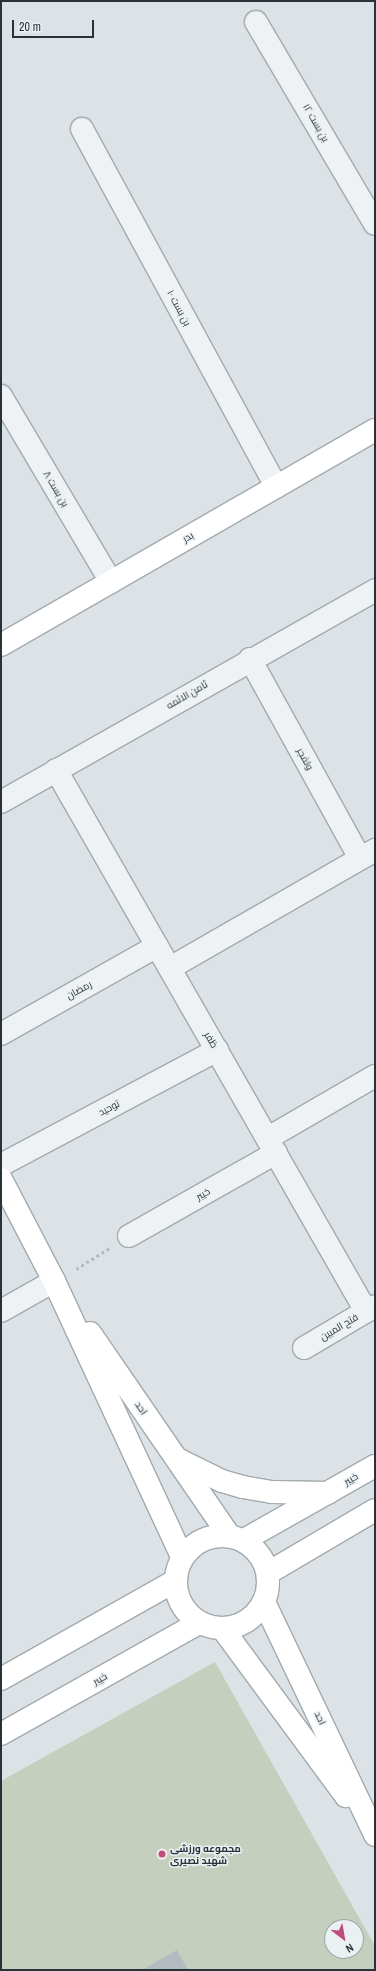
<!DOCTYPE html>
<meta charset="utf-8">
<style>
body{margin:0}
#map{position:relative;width:376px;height:1971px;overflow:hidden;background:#dce2e5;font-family:"Archivo Narrow",Cairo,sans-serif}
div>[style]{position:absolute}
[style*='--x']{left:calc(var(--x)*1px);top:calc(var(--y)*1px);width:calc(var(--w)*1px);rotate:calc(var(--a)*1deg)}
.green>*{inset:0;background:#c6cebe}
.building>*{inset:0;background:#b4bcc1}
.path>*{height:2.5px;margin-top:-1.25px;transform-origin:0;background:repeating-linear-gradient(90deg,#b3b9bc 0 3px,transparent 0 6px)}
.roads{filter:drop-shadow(1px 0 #a2aaae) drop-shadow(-1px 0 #a2aaae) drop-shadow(0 1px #a2aaae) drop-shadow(0 -1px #a2aaae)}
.street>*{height:22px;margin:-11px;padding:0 11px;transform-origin:11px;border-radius:11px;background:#eef2f4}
.secondary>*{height:22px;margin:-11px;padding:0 11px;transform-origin:11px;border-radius:11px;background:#fff}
.secondary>.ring{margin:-11px;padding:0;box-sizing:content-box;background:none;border:22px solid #fff;border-radius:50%}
.dots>*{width:11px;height:11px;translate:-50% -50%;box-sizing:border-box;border:2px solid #ebf0f3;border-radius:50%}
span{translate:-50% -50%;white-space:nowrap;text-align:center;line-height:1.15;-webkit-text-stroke:3px #ebf0f3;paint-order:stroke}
.street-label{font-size:10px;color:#283339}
.poi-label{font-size:10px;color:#283339;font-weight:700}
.left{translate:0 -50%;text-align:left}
.frame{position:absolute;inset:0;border:2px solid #283339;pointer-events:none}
.north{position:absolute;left:324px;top:1919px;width:40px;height:40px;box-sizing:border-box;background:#ebf0f3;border:1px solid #9da4a9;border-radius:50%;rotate:149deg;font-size:11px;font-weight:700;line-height:16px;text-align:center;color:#283339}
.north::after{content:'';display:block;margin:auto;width:14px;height:18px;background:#bf4c7b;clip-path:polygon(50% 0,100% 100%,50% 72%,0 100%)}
.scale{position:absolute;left:12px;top:20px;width:82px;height:18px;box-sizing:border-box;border:2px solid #283339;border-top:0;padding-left:5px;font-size:12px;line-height:14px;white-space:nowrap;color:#283339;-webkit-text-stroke:3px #ebf0f3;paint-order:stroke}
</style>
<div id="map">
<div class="green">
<div style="clip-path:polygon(evenodd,215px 1662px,375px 1946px,375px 1970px,1px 1970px,1px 1781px,215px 1662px,332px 1927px,356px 1927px,356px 1951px,332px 1951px,332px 1927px)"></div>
</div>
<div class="building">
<div style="clip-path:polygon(177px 1950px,188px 1970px,142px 1970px)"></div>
</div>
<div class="path">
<div style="--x:76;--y:1269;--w:39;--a:-32"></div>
</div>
<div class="roads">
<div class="street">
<div style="--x:256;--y:22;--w:234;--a:59.5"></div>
<div style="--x:82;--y:129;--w:407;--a:61.5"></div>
<div style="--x:1;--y:396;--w:216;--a:59.4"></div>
<div style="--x:250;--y:659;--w:227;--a:61.1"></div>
<div style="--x:56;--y:770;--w:624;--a:60.19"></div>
<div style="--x:1;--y:802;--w:430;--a:-29.5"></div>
<div style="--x:170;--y:968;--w:237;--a:-29.9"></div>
<div style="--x:1;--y:1034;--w:179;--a:-29.4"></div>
<div style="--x:268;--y:1138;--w:124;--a:-30.1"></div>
<div style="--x:1;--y:1165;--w:245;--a:-28"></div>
<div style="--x:129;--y:1236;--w:169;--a:-29.5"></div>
<div style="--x:1;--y:1311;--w:61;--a:-29.5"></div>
<div style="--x:304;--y:1348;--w:82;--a:-30.6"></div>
</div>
<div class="secondary">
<div style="--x:1;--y:645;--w:431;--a:-29.9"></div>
<div style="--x:1;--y:1179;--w:115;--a:62.5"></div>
<div style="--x:54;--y:1281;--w:304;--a:65.1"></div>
<div style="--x:90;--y:1333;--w:245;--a:55.5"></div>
<div style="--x:179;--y:1460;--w:48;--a:26"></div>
<div style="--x:222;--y:1481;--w:22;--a:16"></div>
<div style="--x:243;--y:1487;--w:29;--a:10"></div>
<div style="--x:272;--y:1492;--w:56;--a:1"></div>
<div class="ring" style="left:176px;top:1536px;width:70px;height:70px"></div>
<div style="--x:244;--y:1540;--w:150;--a:-29.5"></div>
<div style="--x:268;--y:1573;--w:124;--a:-30.5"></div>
<div style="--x:264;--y:1602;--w:258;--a:64.5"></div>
<div style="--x:222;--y:1628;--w:209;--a:53.6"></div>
<div style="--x:1;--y:1679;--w:200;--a:-29.4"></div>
<div style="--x:1;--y:1734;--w:227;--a:-29.3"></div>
</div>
</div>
<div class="dots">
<div style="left:162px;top:1854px;background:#bf4c7b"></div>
</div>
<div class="street-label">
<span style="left:316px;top:123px;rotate:60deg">بن بست ۱۲</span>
<span style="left:179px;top:308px;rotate:62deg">بن بست ۱۰</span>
<span style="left:56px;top:489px;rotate:59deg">بن بست ۸</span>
<span style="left:188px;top:537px;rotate:-30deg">بدر</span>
<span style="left:187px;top:695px;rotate:-30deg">ثامن الائمه</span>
<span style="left:305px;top:759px;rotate:61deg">ولفجر</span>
<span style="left:79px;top:990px;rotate:-29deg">رمضان</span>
<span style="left:211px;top:1040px;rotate:60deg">ظفر</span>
<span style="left:109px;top:1108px;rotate:-28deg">توحید</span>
<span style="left:203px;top:1194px;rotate:-29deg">خیبر</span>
<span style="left:339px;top:1327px;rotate:-31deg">فتح المبین</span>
<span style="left:141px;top:1408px;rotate:56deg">احد</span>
<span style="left:351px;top:1479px;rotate:-30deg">خیبر</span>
<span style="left:100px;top:1679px;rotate:-29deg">خیبر</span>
<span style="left:320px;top:1718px;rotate:65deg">احد</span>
</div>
<div class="poi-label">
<span class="left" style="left:170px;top:1854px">مجموعه ورزشی<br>شهید نصیری</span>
</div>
<div class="frame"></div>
<div class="north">N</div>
<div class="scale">20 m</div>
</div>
